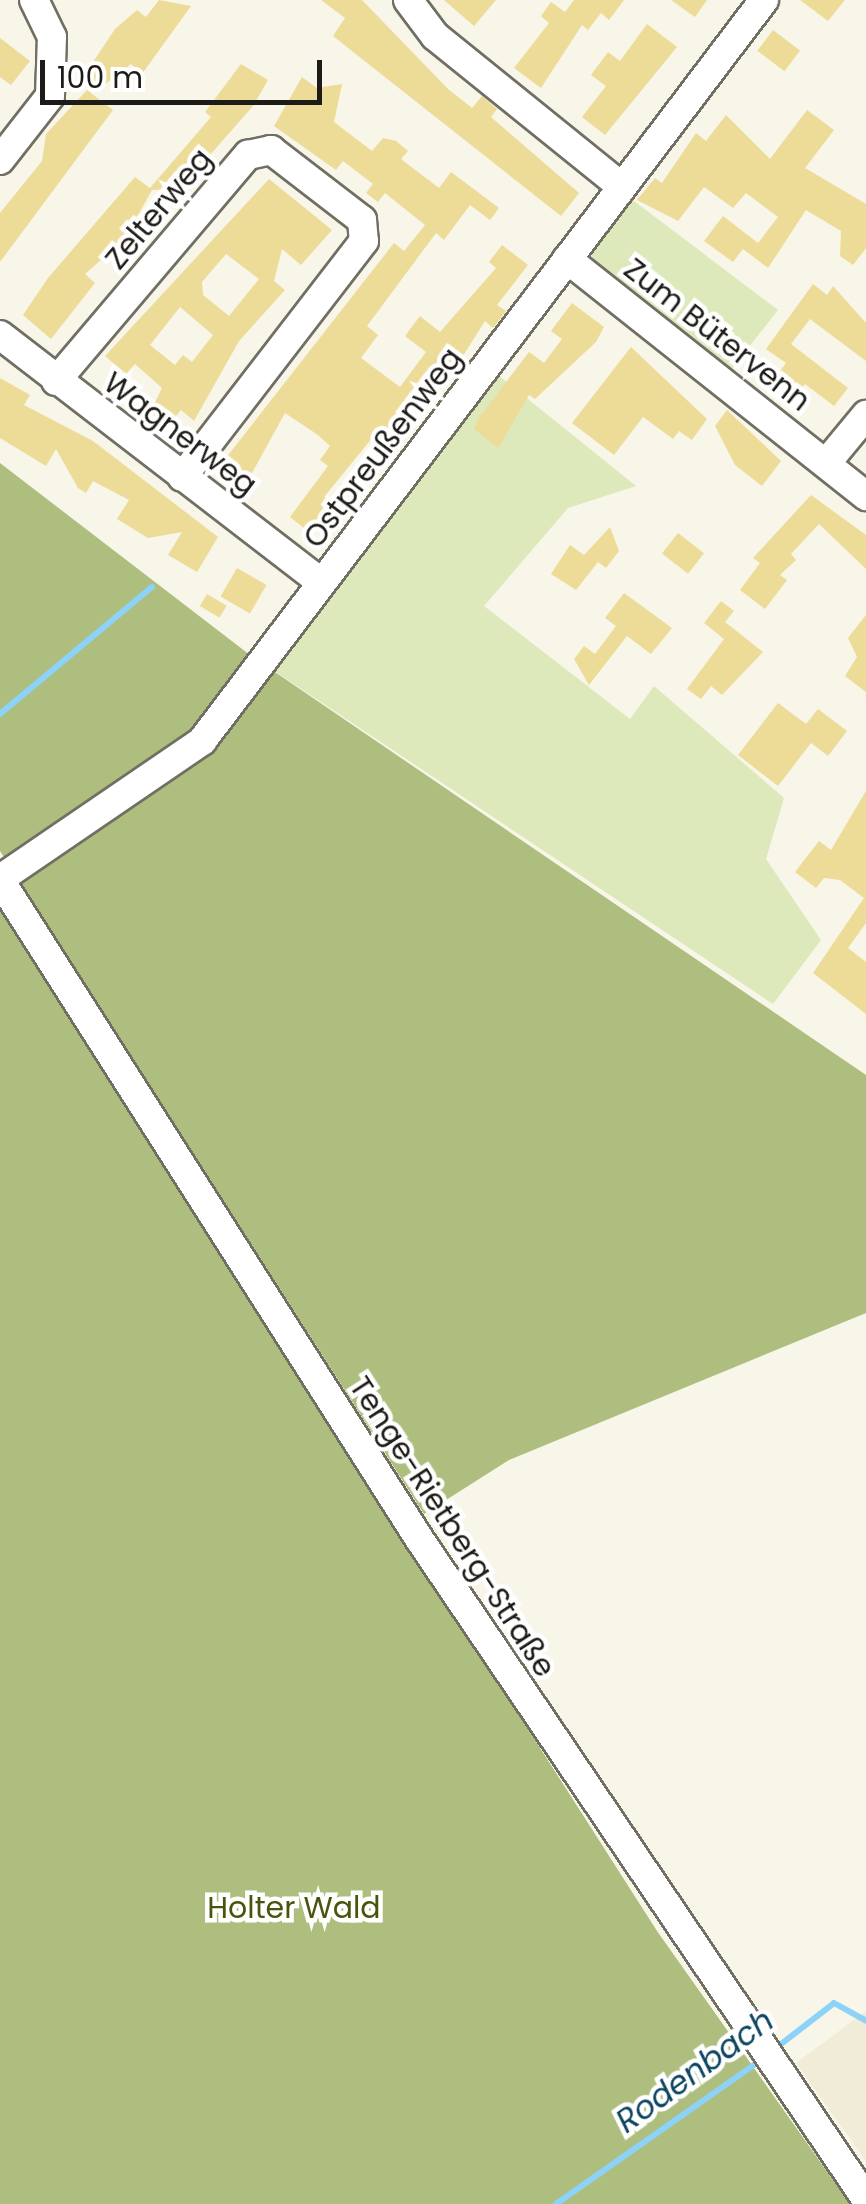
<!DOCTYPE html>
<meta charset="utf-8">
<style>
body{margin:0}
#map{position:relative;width:866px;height:2204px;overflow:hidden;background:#f8f5e9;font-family:Poppins,sans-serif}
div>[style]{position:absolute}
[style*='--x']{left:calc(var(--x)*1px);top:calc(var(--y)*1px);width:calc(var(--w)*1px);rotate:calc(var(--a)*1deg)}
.built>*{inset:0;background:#f1ecd8}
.green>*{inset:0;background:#dde9ba}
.forest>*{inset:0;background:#aebe7e}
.stream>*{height:6px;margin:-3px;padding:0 3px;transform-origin:3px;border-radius:3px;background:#8dd2f8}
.building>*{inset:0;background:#ecdc98;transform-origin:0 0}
.roads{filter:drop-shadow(2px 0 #716f64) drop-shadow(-2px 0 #716f64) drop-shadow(0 2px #716f64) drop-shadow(0 -2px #716f64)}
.minor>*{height:28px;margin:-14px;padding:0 14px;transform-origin:14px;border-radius:14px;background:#fff}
span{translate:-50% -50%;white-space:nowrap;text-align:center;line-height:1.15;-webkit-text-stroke:9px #fff;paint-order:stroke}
.street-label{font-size:30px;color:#1c1b17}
.park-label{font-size:30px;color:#48550c}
.water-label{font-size:32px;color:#0b455f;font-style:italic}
.scale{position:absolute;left:40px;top:60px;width:282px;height:45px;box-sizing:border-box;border:5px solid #1c1b17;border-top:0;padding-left:12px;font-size:30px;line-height:35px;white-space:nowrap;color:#1c1b17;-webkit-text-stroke:8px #fff;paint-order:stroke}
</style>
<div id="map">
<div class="built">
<div style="clip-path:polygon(866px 2011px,866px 2161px,796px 2063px)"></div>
</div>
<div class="green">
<div style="clip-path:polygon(630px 198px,778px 310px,731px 370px,594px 269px,591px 248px)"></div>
<div style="clip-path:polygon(493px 371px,636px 486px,568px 508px,484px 606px,630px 719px,654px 686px,784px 798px,766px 859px,821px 940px,773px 1004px,270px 668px)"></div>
</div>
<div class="forest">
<div style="clip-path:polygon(0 463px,250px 655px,866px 1075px,866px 1313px,509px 1460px,424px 1514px,0 851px)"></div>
<div style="clip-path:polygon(0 903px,657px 1931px,850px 2204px,0 2204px)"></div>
</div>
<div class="stream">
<div style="--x:0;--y:714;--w:198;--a:-39.9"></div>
<div style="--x:776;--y:2048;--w:73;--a:-37.8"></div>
<div style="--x:834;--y:2003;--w:37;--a:29"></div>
<div style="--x:556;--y:2204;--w:252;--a:-35.1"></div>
</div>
<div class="building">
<div style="clip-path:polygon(159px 0,191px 6px,142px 74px,131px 64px,99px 89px,83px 77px,115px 29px,137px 10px,146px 17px)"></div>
<div style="clip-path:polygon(321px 0,362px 0,448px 89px,472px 108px,482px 96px,497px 109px,491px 117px,579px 193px,561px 216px,333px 36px,345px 18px)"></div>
<div style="clip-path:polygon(444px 0,496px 0,474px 26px)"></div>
<div style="clip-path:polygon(574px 0,624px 0,609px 20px,601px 13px,588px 30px,582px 25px,541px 88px,514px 68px,549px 23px,541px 16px,551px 2px,565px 12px)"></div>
<div style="clip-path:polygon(671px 0,707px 0,695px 17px)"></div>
<div style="clip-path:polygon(800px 0,845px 0,828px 21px)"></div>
<div style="clip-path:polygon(647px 24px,677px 47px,605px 135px,582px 117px,606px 86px,591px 75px,608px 52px,620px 61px)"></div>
<div style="left:773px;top:30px;width:34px;height:26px;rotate:37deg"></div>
<div style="clip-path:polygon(0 38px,30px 61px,11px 85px,0 77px)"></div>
<div style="clip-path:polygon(241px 64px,268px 80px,253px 106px,180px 189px,152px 190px,137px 217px,144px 222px,85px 274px,95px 283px,51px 339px,23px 315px,48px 278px,135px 177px,150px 188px,211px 117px,205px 112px)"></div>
<div style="clip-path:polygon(302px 77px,317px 88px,342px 84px,334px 122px,372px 151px,383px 138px,396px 141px,408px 151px,401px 159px,439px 188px,451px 172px,499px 208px,490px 220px,470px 205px,444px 240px,436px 233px,367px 326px,378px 335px,361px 358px,400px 387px,426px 352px,405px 336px,420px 316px,440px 332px,496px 268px,489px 262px,502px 245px,528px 265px,497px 305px,506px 311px,493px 328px,485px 321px,445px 384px,391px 442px,377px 432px,324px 497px,333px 503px,310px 533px,290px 517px,328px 466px,320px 460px,330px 446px,318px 435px,285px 413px,247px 482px,222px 463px,394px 243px,404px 251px,425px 225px,385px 193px,378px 202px,366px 193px,373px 184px,343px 161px,336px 170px,274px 126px)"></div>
<div style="clip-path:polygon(87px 90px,113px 110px,0 262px,0 213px,42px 161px,46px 134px)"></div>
<div style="clip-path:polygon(807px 110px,834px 130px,805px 168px,866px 204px,866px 248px,853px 265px,840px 256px,841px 231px,806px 210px,768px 268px,743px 249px,733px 262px,704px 241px,723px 216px,758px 243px,778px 217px,746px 193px,733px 208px,704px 187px,678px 221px,637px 200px,655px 178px,662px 183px,696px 133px,706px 141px,726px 115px,770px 159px)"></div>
<div style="clip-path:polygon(evenodd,269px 179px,332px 230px,301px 265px,282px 249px,274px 281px,285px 290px,239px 341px,194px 421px,181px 410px,167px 427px,150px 412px,162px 388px,135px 364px,126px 374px,105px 356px,269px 179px,226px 254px,259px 279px,229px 316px,203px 295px,202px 282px,226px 254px,269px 179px,180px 307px,213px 335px,192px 362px,183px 355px,175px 365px,150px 345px,180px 307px)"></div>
<div style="clip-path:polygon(813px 284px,827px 295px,833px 286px,866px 323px,866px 361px,810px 319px,791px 344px,848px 388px,834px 406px,805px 384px,795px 397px,773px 381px,786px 363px,766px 349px)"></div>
<div style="clip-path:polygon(572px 303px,604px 327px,596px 342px,535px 399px,529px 395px,498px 448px,474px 429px,478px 419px,529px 352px,544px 363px,562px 339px,551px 331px)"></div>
<div style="clip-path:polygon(631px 347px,707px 419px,692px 440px,679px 431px,673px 439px,643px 417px,614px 455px,572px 423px)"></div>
<div style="clip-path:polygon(0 378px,30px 395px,24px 405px,93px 441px,218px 537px,197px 572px,168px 555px,182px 532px,148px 538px,117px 519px,129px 500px,93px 481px,86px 493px,78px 488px,56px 449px,46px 466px,0 438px)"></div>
<div style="clip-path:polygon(727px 410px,781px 461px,762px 486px,735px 465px,715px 426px)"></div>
<div style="clip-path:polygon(811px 495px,866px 535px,866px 569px,819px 524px,791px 554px,796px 560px,780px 575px,787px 580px,765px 609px,740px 590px,760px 563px,753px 558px)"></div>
<div style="clip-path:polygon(610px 527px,619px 551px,606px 568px,598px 562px,576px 590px,551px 574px,570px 545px,584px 555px)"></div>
<div style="left:678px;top:533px;width:33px;height:26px;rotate:38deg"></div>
<div style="left:237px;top:568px;width:34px;height:33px;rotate:30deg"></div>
<div style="clip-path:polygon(624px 593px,672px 628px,651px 654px,627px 636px,589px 685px,574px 659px,584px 646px,595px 654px,616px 626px,605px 618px)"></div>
<div style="left:207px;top:594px;width:23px;height:14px;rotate:31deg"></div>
<div style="clip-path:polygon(721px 601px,734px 611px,725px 622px,763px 652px,722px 695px,711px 686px,701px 699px,687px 689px,724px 639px,704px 623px)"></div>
<div style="clip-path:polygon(866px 615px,866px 692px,845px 676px,857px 657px,848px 638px)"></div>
<div style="clip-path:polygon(778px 703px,806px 724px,818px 709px,847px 731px,828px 756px,811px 743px,778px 786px,738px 755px)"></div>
<div style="clip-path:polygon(866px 791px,866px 923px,848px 948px,866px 962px,866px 1014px,813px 973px,864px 898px,840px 880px,824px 878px,816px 888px,795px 872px,819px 841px,831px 850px)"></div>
</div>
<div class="roads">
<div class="minor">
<div style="--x:408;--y:0;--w:45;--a:53.1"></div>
<div style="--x:435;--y:36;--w:239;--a:38.9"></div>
<div style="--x:0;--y:160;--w:81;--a:-52"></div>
<div style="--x:50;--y:96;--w:59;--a:-88.1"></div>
<div style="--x:52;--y:37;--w:41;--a:-115.9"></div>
<div style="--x:567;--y:259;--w:382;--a:38.4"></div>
<div style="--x:0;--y:335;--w:406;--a:37.6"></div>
<div style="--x:56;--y:381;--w:297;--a:-49.7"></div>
<div style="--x:248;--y:155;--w:24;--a:-12"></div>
<div style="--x:271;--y:150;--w:115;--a:37.6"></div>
<div style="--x:362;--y:220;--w:21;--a:85"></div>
<div style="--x:364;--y:241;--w:298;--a:127.6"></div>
<div style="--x:828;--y:461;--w:60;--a:-50.4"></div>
<div style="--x:0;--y:879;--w:245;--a:-34.3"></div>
<div style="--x:202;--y:741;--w:930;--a:-52.82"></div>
<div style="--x:0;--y:880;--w:782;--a:57.53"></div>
<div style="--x:420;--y:1540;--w:796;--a:55.91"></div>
</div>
</div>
<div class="street-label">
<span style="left:159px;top:209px;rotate:-50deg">Zelterweg</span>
<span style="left:717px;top:335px;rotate:38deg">Zum Bütervenn</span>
<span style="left:180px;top:434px;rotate:37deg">Wagnerweg</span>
<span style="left:383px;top:448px;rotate:-53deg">Ostpreußenweg</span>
<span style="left:452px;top:1527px;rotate:57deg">Tenge-Rietberg-Straße</span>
</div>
<div class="park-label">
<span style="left:294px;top:1908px">Holter Wald</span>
</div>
<div class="water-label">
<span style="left:695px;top:2071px;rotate:-36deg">Rodenbach</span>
</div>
<div class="scale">100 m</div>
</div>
